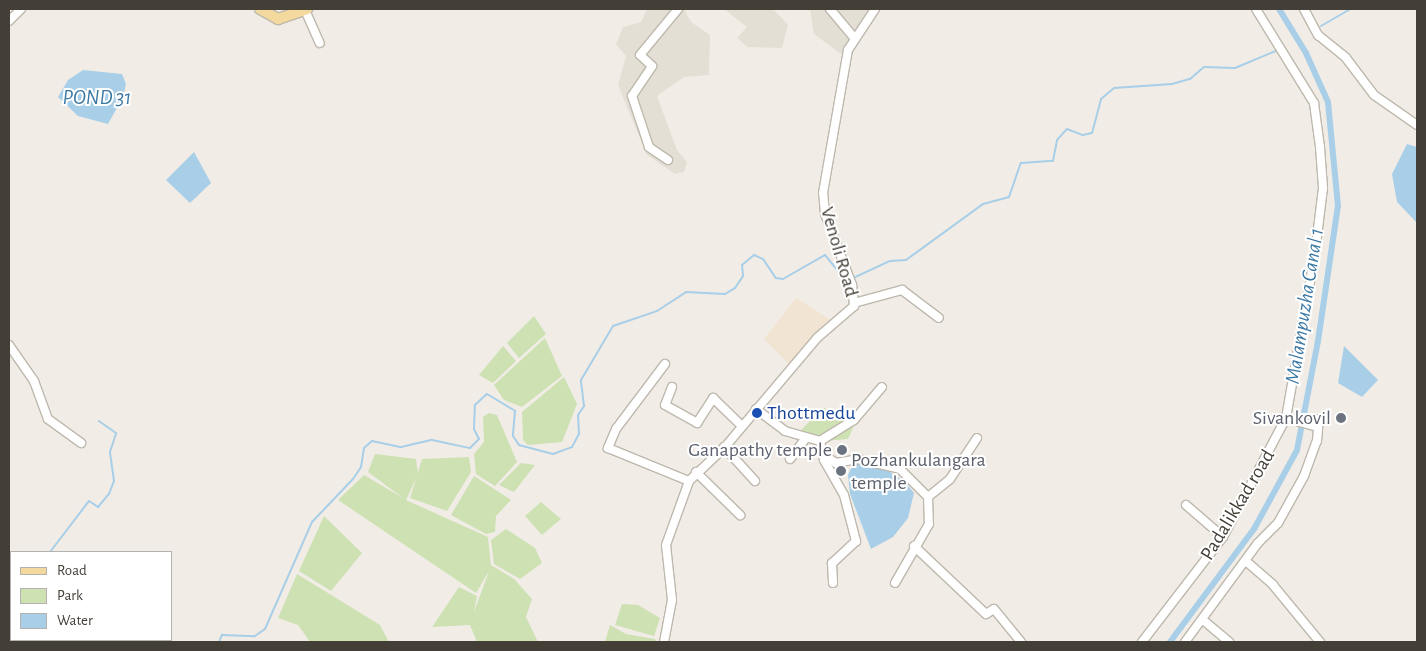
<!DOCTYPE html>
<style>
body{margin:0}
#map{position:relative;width:1426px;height:651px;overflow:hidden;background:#f1ede6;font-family:"Alegreya Sans",sans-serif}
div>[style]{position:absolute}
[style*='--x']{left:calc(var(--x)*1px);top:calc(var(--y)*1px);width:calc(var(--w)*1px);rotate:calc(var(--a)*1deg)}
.residential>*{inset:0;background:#e4dfd5}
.commercial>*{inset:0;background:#f1e4d3}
.green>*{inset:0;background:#cde1b3}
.water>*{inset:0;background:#a8cee8}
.stream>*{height:2px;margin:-1px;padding:0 1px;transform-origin:1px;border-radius:1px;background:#a8cee8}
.canal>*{height:6px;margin:-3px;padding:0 3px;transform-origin:3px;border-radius:3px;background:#a8cee8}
.roads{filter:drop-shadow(1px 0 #beb8ad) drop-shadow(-1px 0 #beb8ad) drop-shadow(0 1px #beb8ad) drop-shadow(0 -1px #beb8ad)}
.minor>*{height:8px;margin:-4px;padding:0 4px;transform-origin:4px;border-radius:4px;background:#fff}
.major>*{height:10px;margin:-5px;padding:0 5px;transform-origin:5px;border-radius:5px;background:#f3d99d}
.dots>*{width:14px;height:14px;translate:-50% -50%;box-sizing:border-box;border:2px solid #fff;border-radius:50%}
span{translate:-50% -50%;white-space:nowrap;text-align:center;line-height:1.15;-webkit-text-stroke:4px #fff;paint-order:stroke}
.street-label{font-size:20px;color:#433e36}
.transit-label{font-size:20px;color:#164399}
.left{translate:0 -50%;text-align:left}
.worship-label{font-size:20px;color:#5b616d}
.right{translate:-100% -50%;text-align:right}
.water-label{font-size:21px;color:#3b78a3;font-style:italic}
.frame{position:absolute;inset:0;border:10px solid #433e36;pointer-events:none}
.legend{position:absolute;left:10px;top:551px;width:162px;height:90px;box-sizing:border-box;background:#fff;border:1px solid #b4b2af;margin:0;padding:6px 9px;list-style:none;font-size:15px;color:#433e36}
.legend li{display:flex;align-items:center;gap:10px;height:25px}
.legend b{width:25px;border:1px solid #b4b2af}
</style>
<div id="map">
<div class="residential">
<div style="clip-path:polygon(647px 9px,684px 9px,691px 22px,710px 35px,709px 75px,684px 77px,657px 96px,677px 150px,687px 162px,684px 172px,675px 174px,647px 155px,618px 85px,626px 56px,616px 44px,623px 27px,641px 22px)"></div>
<div style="clip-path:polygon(724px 9px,773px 9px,788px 25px,782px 48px,747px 47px,737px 38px,747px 27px)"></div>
<div style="clip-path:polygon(810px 9px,868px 9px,869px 10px,841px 54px,814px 34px)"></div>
</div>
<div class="commercial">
<div style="clip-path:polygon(796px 298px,831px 320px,791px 366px,764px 339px)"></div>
</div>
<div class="green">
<div style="clip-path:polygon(534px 316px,546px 334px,519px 358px,507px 343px)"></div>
<div style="clip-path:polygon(545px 338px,562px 376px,522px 407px,504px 400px,494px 385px)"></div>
<div style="clip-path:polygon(503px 346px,516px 361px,493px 383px,479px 375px)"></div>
<div style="clip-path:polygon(564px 377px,577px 404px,562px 442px,528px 445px,523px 440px,522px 412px)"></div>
<div style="clip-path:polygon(824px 407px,834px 420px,851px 408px,859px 414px,848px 439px,824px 441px,799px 432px)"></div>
<div style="clip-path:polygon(489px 413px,497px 415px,517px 462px,495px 486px,476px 474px,474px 454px,484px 442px,483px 417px)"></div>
<div style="clip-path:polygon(375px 454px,416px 459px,418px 474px,406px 500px,488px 537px,491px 565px,514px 579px,532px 599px,526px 617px,538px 642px,477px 642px,470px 625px,432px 627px,459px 587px,477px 596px,474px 612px,489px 571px,476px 593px,338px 500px,364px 475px,403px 498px,368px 472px)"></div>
<div style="clip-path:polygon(469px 457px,471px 472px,447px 511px,410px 498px,422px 459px)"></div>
<div style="clip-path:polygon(521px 463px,535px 465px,514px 492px,499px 485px)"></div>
<div style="clip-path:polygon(474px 476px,511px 500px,496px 516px,495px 532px,486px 534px,451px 515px)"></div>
<div style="clip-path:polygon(541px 502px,561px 519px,542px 535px,525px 516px)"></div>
<div style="clip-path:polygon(324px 516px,362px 553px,331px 591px,299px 571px)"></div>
<div style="clip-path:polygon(506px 529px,535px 548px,542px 563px,520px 579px,494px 564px,491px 540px)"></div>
<div style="clip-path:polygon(297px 574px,380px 625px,389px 642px,310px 642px,298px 625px,278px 618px)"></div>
<div style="clip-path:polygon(622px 604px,638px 605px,660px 618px,654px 636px,615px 625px)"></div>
<div style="clip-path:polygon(610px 625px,626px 634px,655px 639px,656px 642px,605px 642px)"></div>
</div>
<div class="water">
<div style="clip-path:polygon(83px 70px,122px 74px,126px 84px,123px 97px,108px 124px,78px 116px,58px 97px,68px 80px)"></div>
<div style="clip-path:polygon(1407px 144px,1417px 147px,1417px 223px,1397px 202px,1392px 174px)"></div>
<div style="clip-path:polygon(194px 152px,211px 183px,190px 203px,166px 180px)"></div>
<div style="clip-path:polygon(1344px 346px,1378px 380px,1362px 397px,1338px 383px)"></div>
<div style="clip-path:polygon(854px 462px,881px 466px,904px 481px,914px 493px,908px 518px,893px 537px,871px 549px,850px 494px,848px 475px)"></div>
</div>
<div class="stream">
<div style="--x:1321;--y:26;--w:34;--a:-30"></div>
<div style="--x:851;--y:279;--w:43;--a:-24.8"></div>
<div style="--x:890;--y:261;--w:16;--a:-4"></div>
<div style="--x:906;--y:260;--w:95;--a:-36"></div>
<div style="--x:983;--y:204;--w:27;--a:-15"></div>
<div style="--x:1009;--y:197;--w:36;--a:-71"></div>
<div style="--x:1021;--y:163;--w:32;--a:-4"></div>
<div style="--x:1053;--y:161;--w:21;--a:-79"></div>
<div style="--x:1057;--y:140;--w:15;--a:-48"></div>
<div style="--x:1067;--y:129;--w:17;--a:21"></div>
<div style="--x:1083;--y:135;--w:9;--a:-13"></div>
<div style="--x:1092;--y:133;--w:35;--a:-75"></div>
<div style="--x:1101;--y:99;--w:17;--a:-40"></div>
<div style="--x:1114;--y:88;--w:58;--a:-3.9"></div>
<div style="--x:1172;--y:84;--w:19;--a:-16"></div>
<div style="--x:1190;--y:79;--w:18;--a:-41"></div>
<div style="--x:1204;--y:67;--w:31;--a:2"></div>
<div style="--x:1235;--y:68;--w:47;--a:-22.7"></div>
<div style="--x:50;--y:552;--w:64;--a:-52.6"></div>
<div style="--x:89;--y:501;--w:11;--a:34"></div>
<div style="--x:98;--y:507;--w:17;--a:-50"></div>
<div style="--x:109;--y:494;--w:14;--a:-69"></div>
<div style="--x:114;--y:481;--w:29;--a:-98"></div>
<div style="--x:110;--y:452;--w:20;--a:-72"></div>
<div style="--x:116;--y:433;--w:21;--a:-145"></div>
<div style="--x:9;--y:592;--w:2;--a:27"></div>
<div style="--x:42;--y:640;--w:2;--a:63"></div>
<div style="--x:219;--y:642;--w:8;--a:-67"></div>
<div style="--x:222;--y:635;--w:33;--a:2"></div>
<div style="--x:255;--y:636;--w:12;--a:-35"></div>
<div style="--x:265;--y:629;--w:117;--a:-66.3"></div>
<div style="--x:312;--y:522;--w:59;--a:-46.4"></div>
<div style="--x:353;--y:479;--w:14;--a:-56"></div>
<div style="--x:361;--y:467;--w:19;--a:-81"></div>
<div style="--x:364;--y:448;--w:11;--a:-41"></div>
<div style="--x:372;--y:441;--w:30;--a:12"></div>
<div style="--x:401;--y:447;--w:32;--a:-13"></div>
<div style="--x:432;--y:440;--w:39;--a:12"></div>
<div style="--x:470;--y:448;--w:13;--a:-45"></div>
<div style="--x:479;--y:439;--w:11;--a:-117"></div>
<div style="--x:474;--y:429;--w:24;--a:-88"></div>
<div style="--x:475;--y:405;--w:16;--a:-43"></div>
<div style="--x:487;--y:394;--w:33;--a:31"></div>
<div style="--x:515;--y:411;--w:25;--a:95"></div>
<div style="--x:513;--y:436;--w:11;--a:56"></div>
<div style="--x:519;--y:445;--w:35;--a:15"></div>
<div style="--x:553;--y:454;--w:20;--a:-20"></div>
<div style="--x:572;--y:447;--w:15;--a:-62"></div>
<div style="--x:579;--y:434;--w:19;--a:-93"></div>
<div style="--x:578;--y:415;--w:11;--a:-56"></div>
<div style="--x:584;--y:406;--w:26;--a:-97"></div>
<div style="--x:581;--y:380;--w:63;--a:-59.3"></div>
<div style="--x:613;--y:326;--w:46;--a:-18.8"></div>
<div style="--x:657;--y:311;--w:35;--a:-33"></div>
<div style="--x:686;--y:292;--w:39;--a:3"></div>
<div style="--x:725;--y:294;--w:12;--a:-31"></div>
<div style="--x:735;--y:288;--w:14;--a:-56"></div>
<div style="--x:743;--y:276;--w:11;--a:-95"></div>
<div style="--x:742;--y:265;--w:16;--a:-40"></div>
<div style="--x:754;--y:255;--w:10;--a:24"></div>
<div style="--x:763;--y:259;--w:23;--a:56"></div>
<div style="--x:776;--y:278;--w:7;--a:8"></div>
<div style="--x:783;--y:279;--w:48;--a:-29.7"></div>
<div style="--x:825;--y:255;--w:33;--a:51"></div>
</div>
<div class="canal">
<div style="--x:1170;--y:642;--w:141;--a:-53.4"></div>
<div style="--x:1254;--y:529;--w:90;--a:-61.4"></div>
<div style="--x:1297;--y:450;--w:111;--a:-79.1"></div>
<div style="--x:1318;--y:341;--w:136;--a:-81.6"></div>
<div style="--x:1338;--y:206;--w:104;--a:-95.5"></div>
<div style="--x:1328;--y:102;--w:54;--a:-114.2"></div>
<div style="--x:1306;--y:53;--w:52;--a:-121.5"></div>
</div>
<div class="roads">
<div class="minor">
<div style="--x:830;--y:9;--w:35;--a:50"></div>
<div style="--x:1304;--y:9;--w:30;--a:62"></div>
<div style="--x:1318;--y:35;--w:36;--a:39"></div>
<div style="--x:1346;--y:58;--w:46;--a:52.9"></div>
<div style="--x:1374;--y:95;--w:52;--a:34.9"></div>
<div style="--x:305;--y:10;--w:36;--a:66"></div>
<div style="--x:9;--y:21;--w:17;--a:-45"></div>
<div style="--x:668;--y:160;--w:23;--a:-146"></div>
<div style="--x:649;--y:147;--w:54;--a:-108.4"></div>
<div style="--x:632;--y:96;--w:36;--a:-56"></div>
<div style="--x:652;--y:66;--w:16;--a:-137"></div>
<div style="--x:640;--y:55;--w:60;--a:-50.4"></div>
<div style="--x:854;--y:303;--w:50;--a:-15.2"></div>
<div style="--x:902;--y:290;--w:46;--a:37.1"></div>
<div style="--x:9;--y:345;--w:44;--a:55.2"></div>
<div style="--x:34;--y:381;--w:40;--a:69.8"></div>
<div style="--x:48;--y:419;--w:41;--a:36"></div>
<div style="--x:665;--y:364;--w:81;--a:127"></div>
<div style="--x:616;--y:429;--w:21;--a:113"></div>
<div style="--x:608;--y:448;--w:87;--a:22.2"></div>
<div style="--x:672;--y:387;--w:19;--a:111"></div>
<div style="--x:665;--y:405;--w:37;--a:29"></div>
<div style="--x:697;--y:423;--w:30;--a:-57"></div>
<div style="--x:713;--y:398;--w:40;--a:44"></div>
<div style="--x:756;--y:409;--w:36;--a:37"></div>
<div style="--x:785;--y:431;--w:36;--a:16"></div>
<div style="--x:820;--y:441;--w:19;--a:78"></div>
<div style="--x:824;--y:460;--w:40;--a:60.3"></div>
<div style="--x:844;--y:495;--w:48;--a:75.4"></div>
<div style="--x:856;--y:541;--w:33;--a:137"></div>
<div style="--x:832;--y:563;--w:20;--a:87"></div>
<div style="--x:1286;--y:418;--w:32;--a:16"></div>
<div style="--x:820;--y:441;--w:40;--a:-32"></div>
<div style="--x:854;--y:420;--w:43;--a:-49.7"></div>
<div style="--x:724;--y:447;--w:46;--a:47.6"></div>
<div style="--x:824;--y:455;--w:14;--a:34"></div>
<div style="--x:836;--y:463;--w:22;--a:-10"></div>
<div style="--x:858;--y:459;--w:43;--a:13.4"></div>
<div style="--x:900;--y:469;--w:40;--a:45"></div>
<div style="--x:928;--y:497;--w:27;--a:88"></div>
<div style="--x:929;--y:524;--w:68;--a:120"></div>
<div style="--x:790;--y:459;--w:26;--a:-53"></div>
<div style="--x:696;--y:472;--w:62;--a:44.3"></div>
<div style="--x:928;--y:497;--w:28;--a:-39"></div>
<div style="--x:950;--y:479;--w:49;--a:-56.6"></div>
<div style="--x:1186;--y:505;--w:49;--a:40.9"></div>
<div style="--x:914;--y:546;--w:99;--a:43.4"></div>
<div style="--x:986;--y:614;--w:9;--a:-32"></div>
<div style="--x:994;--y:609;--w:43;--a:50.7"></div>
<div style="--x:1247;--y:562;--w:35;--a:41"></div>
<div style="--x:1273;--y:585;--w:74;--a:50.5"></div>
<div style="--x:1203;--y:620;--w:34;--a:40"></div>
<div style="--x:664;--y:642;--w:43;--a:-79.2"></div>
<div style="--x:672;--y:600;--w:55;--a:-96.2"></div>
<div style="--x:666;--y:545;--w:68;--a:-70.2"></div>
<div style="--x:689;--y:481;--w:50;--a:-43.4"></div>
<div style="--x:725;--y:447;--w:143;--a:-49.8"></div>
<div style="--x:817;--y:338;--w:49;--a:-40.9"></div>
<div style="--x:854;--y:306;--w:21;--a:-95"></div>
<div style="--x:852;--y:285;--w:76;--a:-110.8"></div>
<div style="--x:825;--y:214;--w:21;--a:-95"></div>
<div style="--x:823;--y:193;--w:145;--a:-80.1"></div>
<div style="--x:848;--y:50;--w:49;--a:-56.6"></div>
<div style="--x:1142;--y:642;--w:133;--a:-52.4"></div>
<div style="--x:1223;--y:537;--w:135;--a:-62.1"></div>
<div style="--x:1286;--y:418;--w:168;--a:-80"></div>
<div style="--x:1315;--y:253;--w:65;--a:-83"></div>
<div style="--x:1323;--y:188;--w:41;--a:-94.2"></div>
<div style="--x:1320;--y:147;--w:44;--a:-97.8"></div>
<div style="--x:1314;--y:103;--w:110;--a:-121.7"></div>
<div style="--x:1185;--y:642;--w:123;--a:-53.6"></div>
<div style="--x:1258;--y:543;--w:28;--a:-45"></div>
<div style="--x:1278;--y:523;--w:54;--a:-61"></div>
<div style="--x:1304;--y:476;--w:37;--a:-70"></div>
<div style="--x:1317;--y:441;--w:22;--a:-85"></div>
</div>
<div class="major">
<div style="--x:260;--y:9;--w:21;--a:29"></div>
<div style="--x:278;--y:19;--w:31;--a:-19"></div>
</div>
</div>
<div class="dots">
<div style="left:757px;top:413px;background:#1a4fb4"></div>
<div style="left:1341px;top:418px;background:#6b7280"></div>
<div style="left:842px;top:450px;background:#6b7280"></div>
<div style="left:841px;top:471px;background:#6b7280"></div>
</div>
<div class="street-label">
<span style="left:839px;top:252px;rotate:74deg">Venoli Road</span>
<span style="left:1238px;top:505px;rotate:-59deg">Padalikkad road</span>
</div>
<div class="transit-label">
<span class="left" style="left:767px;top:413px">Thottmedu</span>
</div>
<div class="worship-label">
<span class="right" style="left:1331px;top:418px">Sivankovil</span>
<span class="right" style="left:832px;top:450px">Ganapathy temple</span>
<span class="left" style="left:851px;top:472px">Pozhankulangara<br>temple</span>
</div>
<div class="water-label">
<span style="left:97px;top:98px">POND 31</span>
<span style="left:1305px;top:306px;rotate:-81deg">Malampuzha Canal 1</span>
</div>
<div class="frame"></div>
<ul class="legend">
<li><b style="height:6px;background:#f3d99d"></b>Road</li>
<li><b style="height:14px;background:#cde1b3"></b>Park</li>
<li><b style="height:14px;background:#a8cee8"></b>Water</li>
</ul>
</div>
